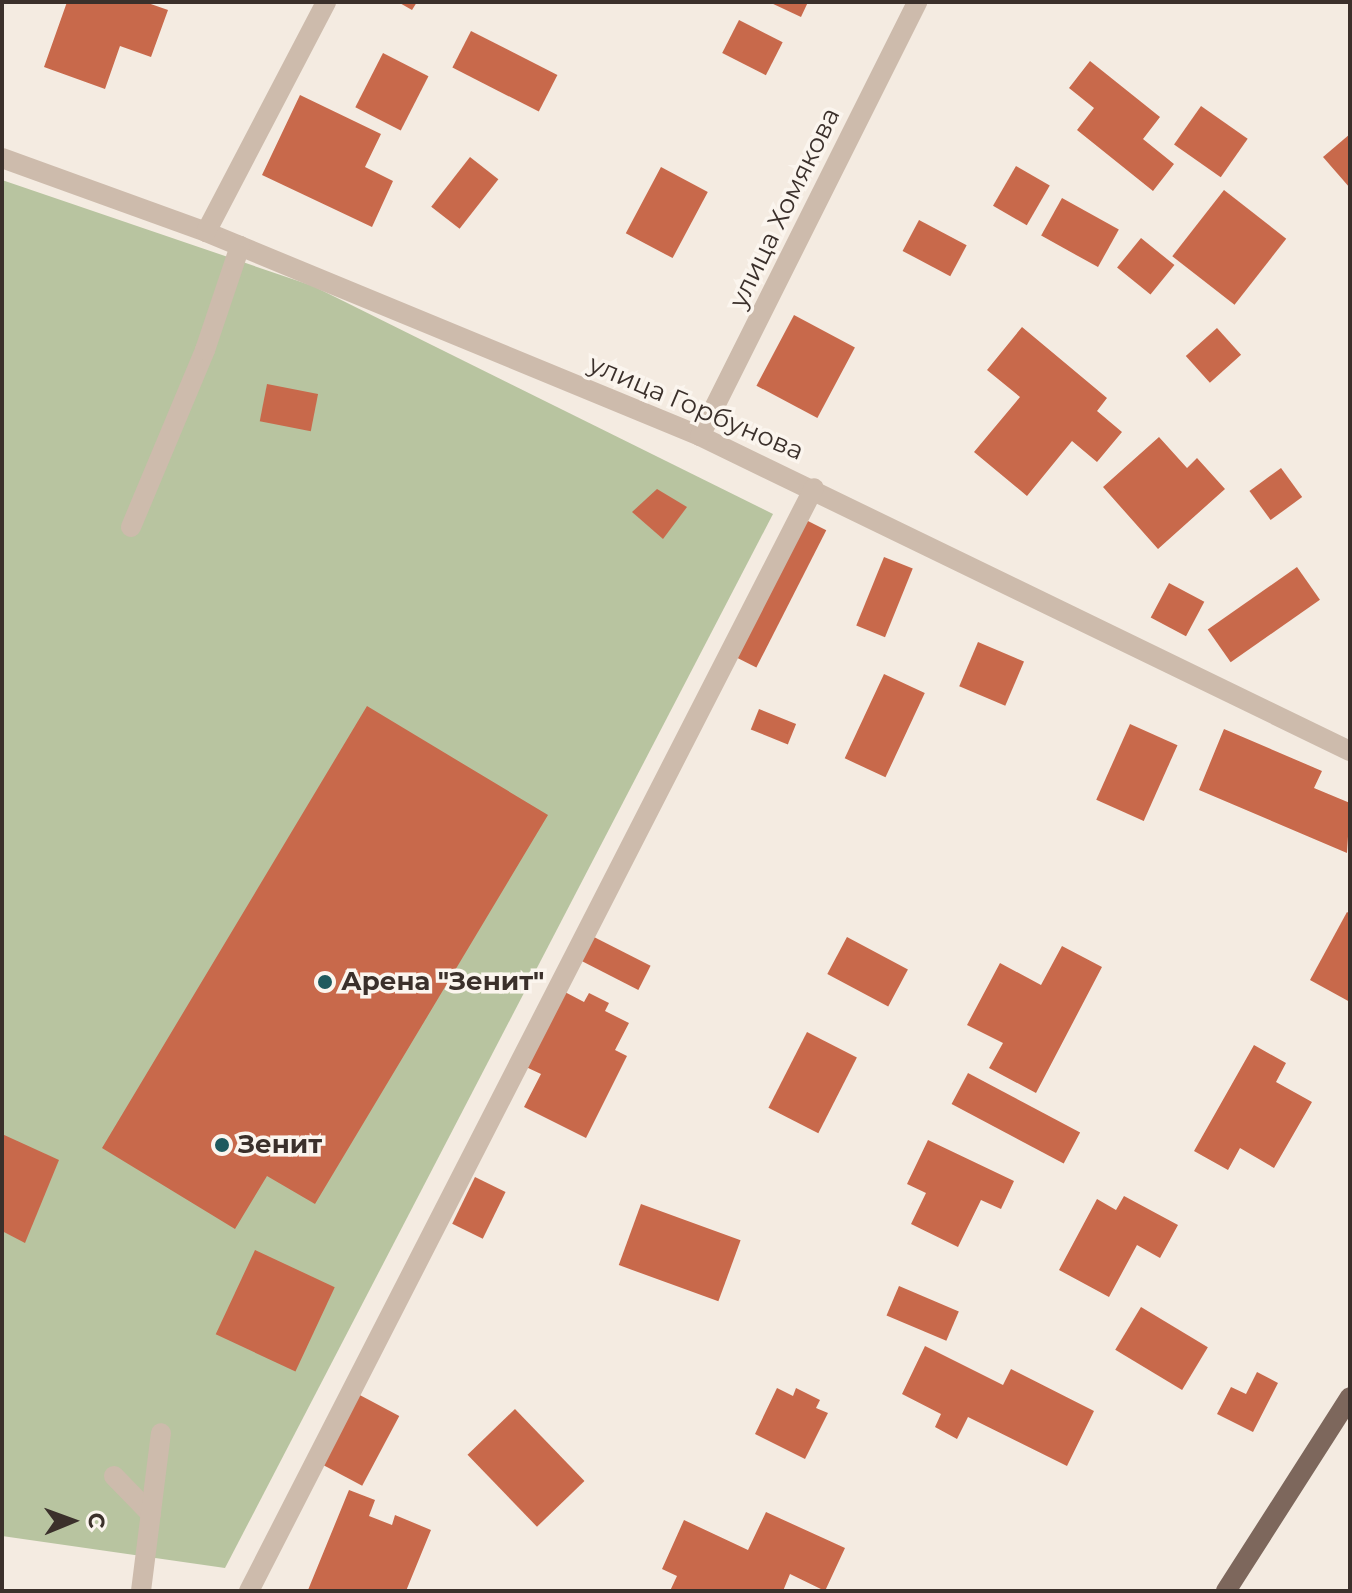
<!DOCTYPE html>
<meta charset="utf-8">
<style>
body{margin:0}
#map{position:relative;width:1352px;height:1593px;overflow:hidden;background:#f4ebe1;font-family:Montserrat,sans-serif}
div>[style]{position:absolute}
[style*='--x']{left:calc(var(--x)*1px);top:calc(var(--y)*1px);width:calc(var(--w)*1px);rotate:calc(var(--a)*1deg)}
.green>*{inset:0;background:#b8c4a0}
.building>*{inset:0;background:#c8694b;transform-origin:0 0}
.minor>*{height:20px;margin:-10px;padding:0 10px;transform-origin:10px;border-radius:10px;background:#cdbbac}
.major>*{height:20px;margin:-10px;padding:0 10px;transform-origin:10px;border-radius:10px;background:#7d675c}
.dots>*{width:22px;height:22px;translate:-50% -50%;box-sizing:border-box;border:4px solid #fbf5ee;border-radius:50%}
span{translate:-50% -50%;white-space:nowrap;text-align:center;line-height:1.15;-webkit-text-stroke:7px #fbf5ee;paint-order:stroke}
.street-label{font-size:26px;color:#3b302b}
.poi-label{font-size:26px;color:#3b302b;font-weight:700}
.left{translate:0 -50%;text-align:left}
.frame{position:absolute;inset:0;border:4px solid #3b302b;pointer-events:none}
.north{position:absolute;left:32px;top:1481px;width:80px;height:80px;-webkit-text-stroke:6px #fbf5ee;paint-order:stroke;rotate:89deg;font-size:22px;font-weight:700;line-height:32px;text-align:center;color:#3b302b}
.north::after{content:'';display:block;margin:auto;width:28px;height:36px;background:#3b302b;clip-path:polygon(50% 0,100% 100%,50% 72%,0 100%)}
</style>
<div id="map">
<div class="green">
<div style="clip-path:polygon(2px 180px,313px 286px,773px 514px,225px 1568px,2px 1536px)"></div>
</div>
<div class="building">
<div style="clip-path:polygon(67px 2px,145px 2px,168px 10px,151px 57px,120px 46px,105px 89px,44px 67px)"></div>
<div style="clip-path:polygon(398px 2px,417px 2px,412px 10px)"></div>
<div style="clip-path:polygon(769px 2px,808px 2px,801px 17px)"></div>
<div style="left:739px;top:20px;width:49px;height:37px;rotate:27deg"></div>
<div style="left:471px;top:31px;width:97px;height:41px;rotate:27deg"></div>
<div style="left:383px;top:53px;width:51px;height:61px;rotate:27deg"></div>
<div style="clip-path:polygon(1090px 61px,1160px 117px,1143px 139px,1174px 164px,1153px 191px,1077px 130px,1094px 108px,1069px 88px)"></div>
<div style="clip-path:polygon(300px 95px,381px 134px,365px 167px,393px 181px,372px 227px,262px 175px)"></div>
<div style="left:1201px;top:106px;width:57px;height:47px;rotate:35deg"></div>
<div style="clip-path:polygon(1350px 134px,1350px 188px,1323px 157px)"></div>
<div style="left:470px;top:157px;width:36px;height:63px;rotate:38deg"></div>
<div style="left:1016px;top:166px;width:39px;height:46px;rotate:30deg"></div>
<div style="left:661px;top:167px;width:53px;height:75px;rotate:28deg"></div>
<div style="left:1224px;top:190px;width:79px;height:84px;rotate:38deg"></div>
<div style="left:1062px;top:198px;width:65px;height:43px;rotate:29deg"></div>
<div style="left:919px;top:220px;width:54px;height:35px;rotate:28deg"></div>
<div style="left:1141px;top:238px;width:43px;height:38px;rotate:39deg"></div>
<div style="left:794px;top:315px;width:69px;height:80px;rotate:28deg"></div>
<div style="clip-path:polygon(1022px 327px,1107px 398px,1097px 411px,1122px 432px,1097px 462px,1072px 441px,1027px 496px,974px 452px,1020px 397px,987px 370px)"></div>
<div style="left:1217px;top:328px;width:36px;height:42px;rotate:48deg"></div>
<div style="left:267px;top:384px;width:52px;height:38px;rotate:11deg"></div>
<div style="clip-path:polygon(1159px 437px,1187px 468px,1197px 458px,1225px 489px,1158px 549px,1103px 487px)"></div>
<div style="left:1281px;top:468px;width:36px;height:39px;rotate:54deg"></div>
<div style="clip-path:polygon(657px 489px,687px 507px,663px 539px,632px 512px)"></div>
<div style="left:804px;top:519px;width:25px;height:154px;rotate:27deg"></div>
<div style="left:884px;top:557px;width:31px;height:74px;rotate:22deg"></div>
<div style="left:1297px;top:567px;width:40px;height:109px;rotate:55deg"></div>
<div style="left:1169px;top:583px;width:40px;height:39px;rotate:28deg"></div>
<div style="left:978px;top:642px;width:50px;height:48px;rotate:23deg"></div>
<div style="left:884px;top:674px;width:45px;height:93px;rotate:25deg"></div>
<div style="clip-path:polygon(367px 706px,548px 815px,315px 1204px,267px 1176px,235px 1229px,102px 1148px)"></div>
<div style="left:759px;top:709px;width:40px;height:22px;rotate:22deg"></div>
<div style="left:1130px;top:724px;width:52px;height:83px;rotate:24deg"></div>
<div style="clip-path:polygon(1224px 729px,1322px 771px,1314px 788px,1350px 803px,1347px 853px,1199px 790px)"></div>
<div style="clip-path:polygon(1347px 912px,1350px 914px,1350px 1002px,1310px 980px)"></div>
<div style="left:590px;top:935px;width:68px;height:27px;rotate:27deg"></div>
<div style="left:847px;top:937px;width:69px;height:42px;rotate:28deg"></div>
<div style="clip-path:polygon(1062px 946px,1102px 967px,1036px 1093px,989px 1068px,1003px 1043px,967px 1025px,1000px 963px,1041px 985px)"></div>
<div style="clip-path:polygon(563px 991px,584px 1002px,589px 993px,609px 1003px,605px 1011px,629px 1023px,615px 1050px,627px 1056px,586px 1138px,524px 1107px,541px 1074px,526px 1067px)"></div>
<div style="left:807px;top:1032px;width:56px;height:85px;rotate:27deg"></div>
<div style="clip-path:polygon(1254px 1045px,1286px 1063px,1276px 1082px,1312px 1102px,1274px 1168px,1240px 1148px,1228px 1170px,1194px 1151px)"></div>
<div style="left:968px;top:1073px;width:127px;height:35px;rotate:28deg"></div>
<div style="clip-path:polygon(2px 1134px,59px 1160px,25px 1243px,2px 1231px)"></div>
<div style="clip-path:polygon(928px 1140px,1014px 1181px,1001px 1209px,981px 1200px,958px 1247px,911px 1224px,926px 1193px,907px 1184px)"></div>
<div style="left:475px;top:1177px;width:34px;height:52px;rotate:26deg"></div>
<div style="clip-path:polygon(1124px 1196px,1178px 1225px,1160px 1258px,1137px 1245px,1109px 1297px,1059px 1270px,1097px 1199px,1116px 1210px)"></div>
<div style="left:641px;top:1204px;width:106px;height:65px;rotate:20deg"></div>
<div style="left:255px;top:1250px;width:88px;height:93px;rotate:25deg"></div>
<div style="left:899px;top:1286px;width:65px;height:32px;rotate:23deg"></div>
<div style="left:1141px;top:1307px;width:78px;height:50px;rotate:31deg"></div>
<div style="clip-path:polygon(925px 1346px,1003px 1385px,1011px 1369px,1094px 1411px,1067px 1466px,968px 1417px,957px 1439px,935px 1427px,941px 1414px,902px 1394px)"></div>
<div style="clip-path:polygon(1257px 1372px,1278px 1383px,1253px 1432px,1217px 1414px,1231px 1387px,1246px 1394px)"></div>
<div style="clip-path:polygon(777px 1388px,793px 1396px,796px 1388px,820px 1400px,816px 1408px,828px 1413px,805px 1459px,755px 1434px)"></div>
<div style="left:356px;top:1393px;width:49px;height:79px;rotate:28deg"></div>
<div style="left:515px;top:1409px;width:100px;height:66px;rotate:46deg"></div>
<div style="clip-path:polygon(349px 1490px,375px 1500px,369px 1516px,392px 1525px,395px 1515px,431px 1530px,406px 1591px,308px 1590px)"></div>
<div style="clip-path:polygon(766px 1512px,845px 1548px,825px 1591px,790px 1574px,783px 1591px,670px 1591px,677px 1576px,662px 1569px,684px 1520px,748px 1550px)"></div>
</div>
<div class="minor">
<div style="--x:2;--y:158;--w:217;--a:19.9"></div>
<div style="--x:206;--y:232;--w:534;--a:22.44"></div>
<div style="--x:700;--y:436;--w:722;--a:25.86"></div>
<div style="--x:206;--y:232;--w:259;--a:-62.4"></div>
<div style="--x:700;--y:436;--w:485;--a:-63.4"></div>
<div style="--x:131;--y:527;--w:192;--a:-67.3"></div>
<div style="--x:205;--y:350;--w:110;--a:-71.4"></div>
<div style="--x:114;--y:1476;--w:53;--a:45.8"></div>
<div style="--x:141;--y:1591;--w:159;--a:-82.8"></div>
<div style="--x:249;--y:1591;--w:1239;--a:-62.88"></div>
</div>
<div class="major">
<div style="--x:1226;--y:1591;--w:230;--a:-57.4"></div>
</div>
<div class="dots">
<div style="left:325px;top:982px;background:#1f5a5e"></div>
<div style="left:222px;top:1145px;background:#1f5a5e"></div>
</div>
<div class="street-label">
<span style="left:785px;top:208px;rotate:-64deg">улица Хомякова</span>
<span style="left:696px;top:408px;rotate:23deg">улица Горбунова</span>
</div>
<div class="poi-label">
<span class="left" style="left:341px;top:982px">Арена "Зенит"</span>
<span class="left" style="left:238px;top:1145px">Зенит</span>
</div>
<div class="frame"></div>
<div class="north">С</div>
</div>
